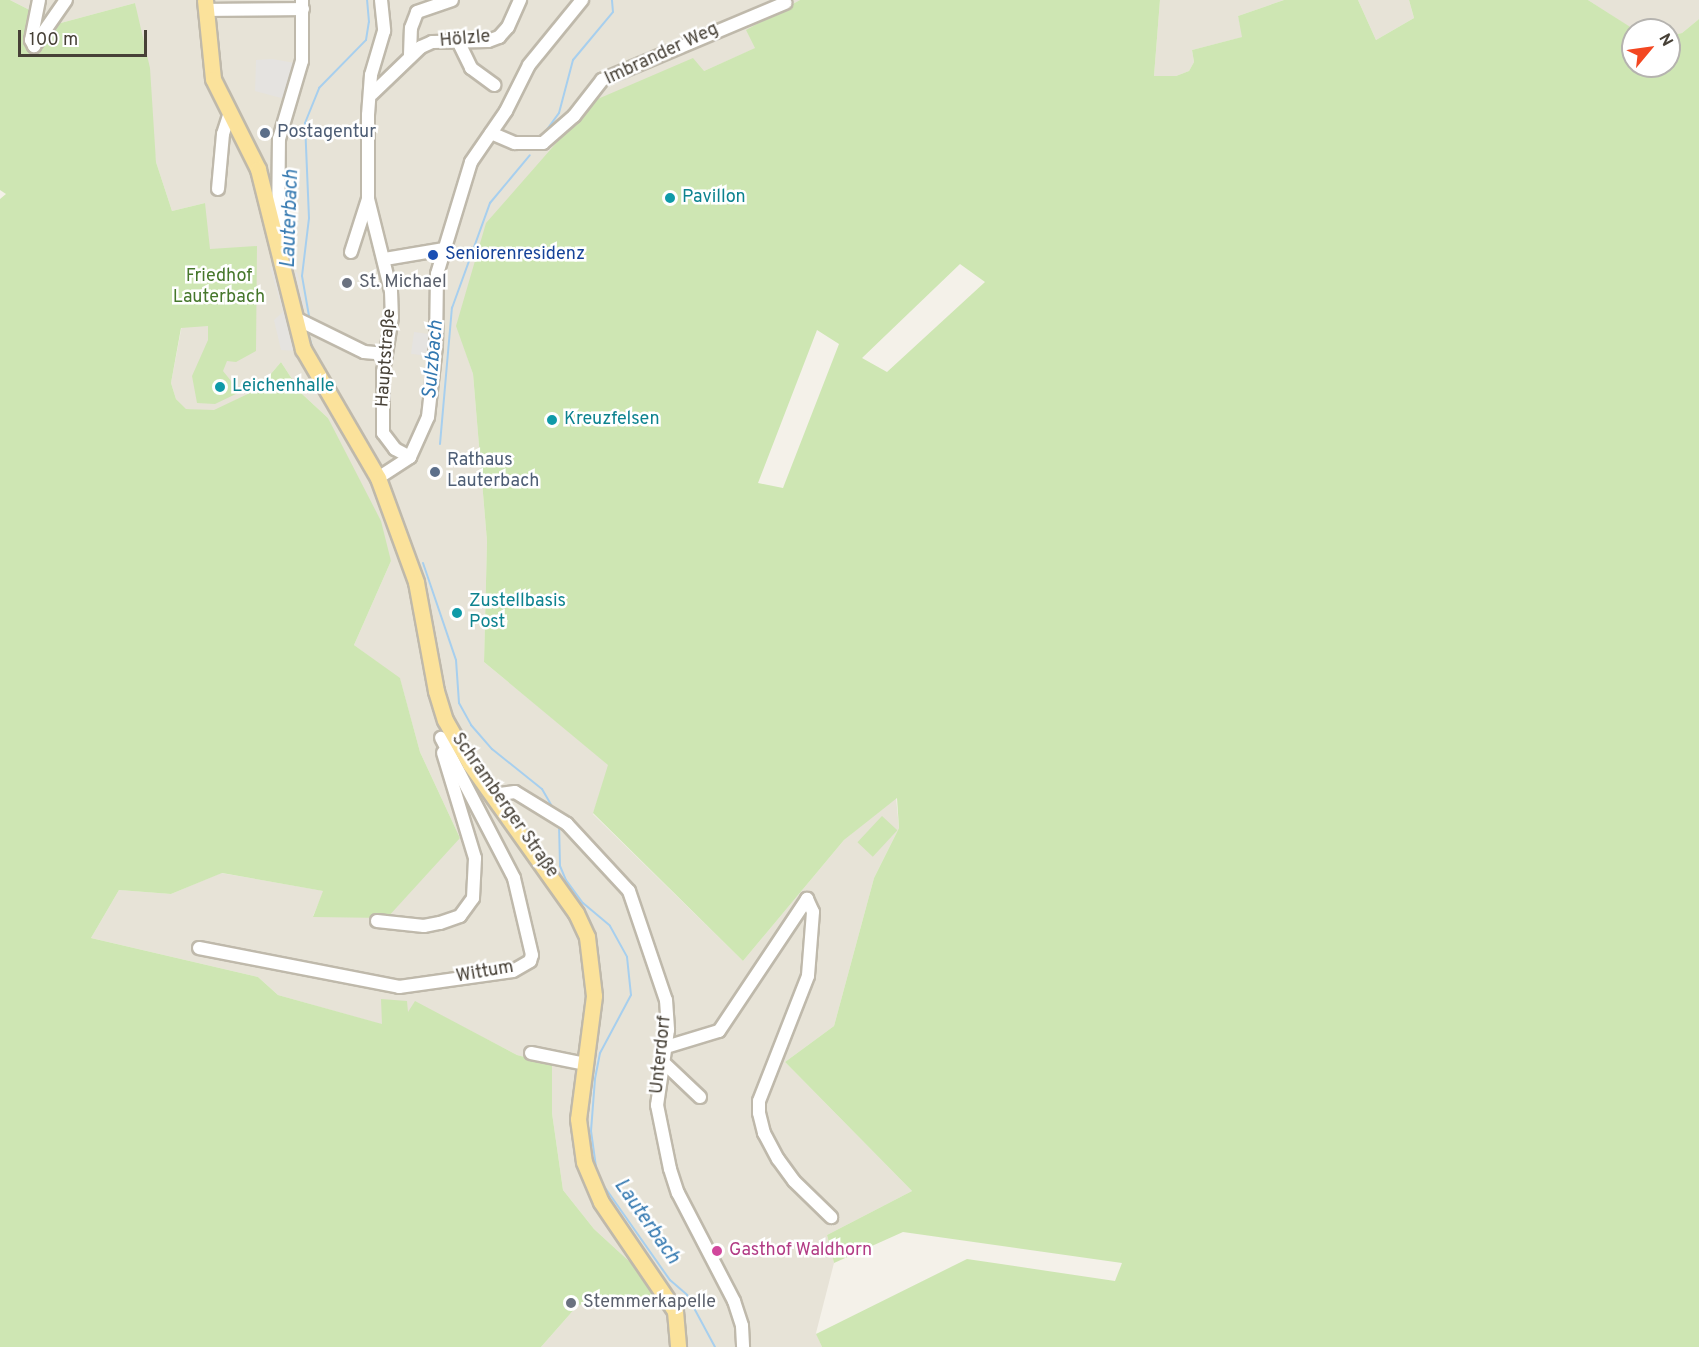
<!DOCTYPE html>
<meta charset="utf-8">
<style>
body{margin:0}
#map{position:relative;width:1699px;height:1347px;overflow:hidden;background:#f4f1e9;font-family:Overpass,sans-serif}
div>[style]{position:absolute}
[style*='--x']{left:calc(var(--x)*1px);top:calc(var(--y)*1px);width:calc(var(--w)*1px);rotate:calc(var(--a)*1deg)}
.residential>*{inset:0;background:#e7e3d7}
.green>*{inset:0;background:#cee6b3;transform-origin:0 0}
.parking>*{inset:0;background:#e5e3e0;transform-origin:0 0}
.stream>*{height:2px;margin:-1px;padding:0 1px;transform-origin:1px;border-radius:1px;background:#a7cfee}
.roads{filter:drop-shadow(2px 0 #bfb9ab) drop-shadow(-2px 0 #bfb9ab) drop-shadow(0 2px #bfb9ab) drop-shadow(0 -2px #bfb9ab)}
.minor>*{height:12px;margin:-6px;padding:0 6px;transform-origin:6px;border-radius:6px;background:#fff}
.major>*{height:15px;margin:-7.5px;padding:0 7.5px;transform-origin:7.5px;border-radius:7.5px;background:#fbe29b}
.dots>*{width:16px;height:16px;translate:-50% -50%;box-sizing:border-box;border:3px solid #fff;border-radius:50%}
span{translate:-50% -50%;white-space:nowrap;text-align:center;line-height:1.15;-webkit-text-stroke:5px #fff;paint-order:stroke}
.street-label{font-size:18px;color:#474137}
.service-label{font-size:18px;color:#4e5e75}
.left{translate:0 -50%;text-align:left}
.culture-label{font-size:18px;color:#0d838f}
.transit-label{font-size:18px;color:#164399}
.park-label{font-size:18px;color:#46772c}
.worship-label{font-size:18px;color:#5b616d}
.hotel-label{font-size:18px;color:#b23c85}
.water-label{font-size:20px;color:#3378b0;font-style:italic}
.north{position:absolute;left:1621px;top:18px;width:60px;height:60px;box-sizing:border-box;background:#fff;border:2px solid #b5b3af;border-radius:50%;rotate:61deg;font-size:16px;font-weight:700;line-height:24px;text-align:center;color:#474137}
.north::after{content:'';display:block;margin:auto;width:21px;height:27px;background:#f34721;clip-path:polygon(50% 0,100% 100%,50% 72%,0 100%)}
.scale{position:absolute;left:18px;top:30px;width:129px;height:27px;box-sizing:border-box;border:3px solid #474137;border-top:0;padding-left:8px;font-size:18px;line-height:21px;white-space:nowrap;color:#474137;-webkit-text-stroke:4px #fff;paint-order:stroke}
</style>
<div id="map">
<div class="residential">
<div style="clip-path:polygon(10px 0,800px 0,747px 30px,756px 48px,704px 71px,457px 326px,473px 374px,487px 541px,484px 662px,609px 765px,593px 814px,743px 961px,844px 840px,896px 797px,899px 828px,874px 878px,834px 1026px,785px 1062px,912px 1191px,827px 1235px,834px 1263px,816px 1333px,822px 1347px,541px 1347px,578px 1305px,657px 1296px,630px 1262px,594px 1229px,563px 1190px,552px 1113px,551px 1064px,517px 1055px,415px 1002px,398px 1029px,278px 995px,258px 977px,91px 938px,119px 890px,171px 894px,221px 873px,324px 891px,313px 916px,460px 838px,420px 752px,400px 679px,354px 645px,391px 561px,328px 418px,301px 393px,281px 362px,258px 389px,214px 411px,185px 409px,176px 399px,171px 383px,205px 203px,172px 211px,156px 162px,135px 3px,57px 24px)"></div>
<div style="clip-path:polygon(1160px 0,1284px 0,1238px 16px,1243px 37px,1192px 50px,1194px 62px,1189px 71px,1176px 76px,1154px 76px)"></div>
<div style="clip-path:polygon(1358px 0,1409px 0,1414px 18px,1376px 40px)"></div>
<div style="clip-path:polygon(1588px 0,1699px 0,1699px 19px,1682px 33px,1669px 36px,1669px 30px,1631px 28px)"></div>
</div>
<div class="green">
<div style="clip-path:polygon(0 0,10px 0,57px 24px,135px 3px,150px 68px,156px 162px,172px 211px,205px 203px,210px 249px,257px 246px,256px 351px,236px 362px,227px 361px,223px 371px,240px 392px,215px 404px,197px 403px,192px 376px,208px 340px,208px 326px,181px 328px,171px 383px,176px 399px,186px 409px,214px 410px,258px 389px,281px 362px,301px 393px,328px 418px,381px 521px,391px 561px,354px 645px,400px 678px,420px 752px,460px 838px,387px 918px,313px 917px,323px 891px,222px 873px,171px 894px,119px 890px,91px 938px,258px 977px,278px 995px,382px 1024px,381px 999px,407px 1001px,408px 1012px,415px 1001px,517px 1055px,552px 1064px,552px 1113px,563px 1190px,594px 1229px,630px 1262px,657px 1295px,578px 1305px,541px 1347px,0 1347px,0 199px,6px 194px,0 190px)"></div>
<div style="clip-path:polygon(evenodd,800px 0,1160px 0,1154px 76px,1176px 76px,1189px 71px,1194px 62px,1192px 50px,1242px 37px,1238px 16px,1284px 0,1358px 0,1376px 40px,1414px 18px,1409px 0,1588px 0,1635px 30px,1633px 66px,1669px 66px,1669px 36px,1682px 33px,1699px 19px,1699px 1347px,822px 1347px,816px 1334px,967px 1259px,1115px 1281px,1122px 1263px,903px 1232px,834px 1263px,827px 1235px,912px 1191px,785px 1062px,834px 1026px,874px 878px,899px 828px,897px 798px,844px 840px,743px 961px,593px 813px,608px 765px,484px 662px,487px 541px,473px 374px,456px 326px,486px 223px,593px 101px,693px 58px,704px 71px,755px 48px,746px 30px,800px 0,960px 264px,985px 282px,887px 372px,862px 358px,960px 264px,800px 0,817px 330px,839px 344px,783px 488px,758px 483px,817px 330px)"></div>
<div style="left:882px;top:816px;width:21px;height:36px;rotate:43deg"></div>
</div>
<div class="parking">
<div style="clip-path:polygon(272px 59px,295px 63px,285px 99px,255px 91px,256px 60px)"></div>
<div style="clip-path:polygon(278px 265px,281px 276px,297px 272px,306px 308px,289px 313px,300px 351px,281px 350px,274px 320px,283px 312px,270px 267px)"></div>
<div style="left:414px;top:332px;width:22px;height:22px;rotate:8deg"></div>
</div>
<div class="stream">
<div style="--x:543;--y:135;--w:27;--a:-54"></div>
<div style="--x:559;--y:113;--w:55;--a:-75.2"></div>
<div style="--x:573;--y:60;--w:62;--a:-50.2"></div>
<div style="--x:613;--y:12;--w:12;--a:-95"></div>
<div style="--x:309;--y:316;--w:41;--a:-99.9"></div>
<div style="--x:302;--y:276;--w:58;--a:-83.1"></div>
<div style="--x:309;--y:218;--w:95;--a:-92.4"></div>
<div style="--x:305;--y:123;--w:38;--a:-68"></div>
<div style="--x:319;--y:88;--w:67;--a:-45.6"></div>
<div style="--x:366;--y:40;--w:18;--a:-81"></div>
<div style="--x:369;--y:22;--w:22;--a:-95"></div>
<div style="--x:308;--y:333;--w:24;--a:73"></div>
<div style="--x:328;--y:376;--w:41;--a:59"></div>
<div style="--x:440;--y:444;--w:137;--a:-85"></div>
<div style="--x:452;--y:308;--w:112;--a:-70.1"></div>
<div style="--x:490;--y:203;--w:62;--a:-50.2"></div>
<div style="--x:423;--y:563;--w:102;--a:71.2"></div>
<div style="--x:456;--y:660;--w:43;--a:86"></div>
<div style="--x:459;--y:703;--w:25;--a:61"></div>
<div style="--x:471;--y:725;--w:32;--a:49"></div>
<div style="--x:492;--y:749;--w:64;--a:38.7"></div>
<div style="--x:542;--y:789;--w:24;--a:60"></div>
<div style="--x:559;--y:824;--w:42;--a:88.6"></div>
<div style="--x:560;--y:866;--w:15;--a:67"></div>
<div style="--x:566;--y:880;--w:29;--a:54"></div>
<div style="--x:583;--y:903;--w:35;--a:40"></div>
<div style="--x:610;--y:926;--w:35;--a:61"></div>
<div style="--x:627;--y:957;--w:38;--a:84"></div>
<div style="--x:631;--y:995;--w:66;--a:118.1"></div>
<div style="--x:600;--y:1053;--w:26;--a:101"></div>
<div style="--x:595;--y:1079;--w:52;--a:94.4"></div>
<div style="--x:591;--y:1131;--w:43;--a:82.1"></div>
<div style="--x:601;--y:1182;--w:120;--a:54.9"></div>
<div style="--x:670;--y:1280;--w:23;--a:41"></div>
<div style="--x:687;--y:1295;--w:59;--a:61.7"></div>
</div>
<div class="roads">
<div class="minor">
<div style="--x:39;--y:0;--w:41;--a:101.3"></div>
<div style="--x:31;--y:40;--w:7;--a:63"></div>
<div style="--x:34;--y:46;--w:56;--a:-55.2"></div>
<div style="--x:381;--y:0;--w:31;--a:84"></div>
<div style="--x:384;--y:31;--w:46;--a:106.5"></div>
<div style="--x:371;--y:75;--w:40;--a:94.3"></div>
<div style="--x:368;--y:115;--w:84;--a:90"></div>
<div style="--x:368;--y:199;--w:95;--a:76"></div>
<div style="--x:391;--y:291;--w:26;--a:88"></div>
<div style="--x:392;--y:317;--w:56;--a:99.3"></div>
<div style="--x:383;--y:372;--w:61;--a:90"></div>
<div style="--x:383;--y:433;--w:20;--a:53"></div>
<div style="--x:395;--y:449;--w:17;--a:28"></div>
<div style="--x:206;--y:10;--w:97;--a:-0.6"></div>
<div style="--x:458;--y:41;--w:30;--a:64"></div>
<div style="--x:471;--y:68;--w:29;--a:36"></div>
<div style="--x:410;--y:55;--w:27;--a:-88"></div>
<div style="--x:411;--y:28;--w:17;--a:-69"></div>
<div style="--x:417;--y:12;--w:37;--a:-19"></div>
<div style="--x:372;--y:94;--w:68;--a:-43.8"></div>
<div style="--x:421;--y:47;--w:12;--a:-24"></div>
<div style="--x:432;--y:42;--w:56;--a:-1"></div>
<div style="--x:488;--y:41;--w:12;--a:-20"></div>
<div style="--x:499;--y:37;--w:13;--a:-48"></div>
<div style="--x:508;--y:27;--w:30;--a:-66"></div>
<div style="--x:491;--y:133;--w:26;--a:23"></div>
<div style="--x:515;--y:143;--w:28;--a:0"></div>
<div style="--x:543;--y:143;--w:41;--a:-41.1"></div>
<div style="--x:574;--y:116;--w:46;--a:-52.1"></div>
<div style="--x:602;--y:80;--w:199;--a:-22.8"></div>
<div style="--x:218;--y:189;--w:55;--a:-84.8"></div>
<div style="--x:223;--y:134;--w:23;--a:-72"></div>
<div style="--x:278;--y:232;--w:93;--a:-89.4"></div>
<div style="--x:279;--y:139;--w:81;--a:-73.6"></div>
<div style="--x:302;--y:61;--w:61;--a:-90"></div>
<div style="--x:351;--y:252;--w:56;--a:-72.2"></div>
<div style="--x:385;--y:259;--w:60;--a:-9.6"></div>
<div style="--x:295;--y:318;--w:77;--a:26.2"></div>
<div style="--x:364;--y:352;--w:22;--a:5"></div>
<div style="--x:378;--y:478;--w:38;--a:-33"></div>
<div style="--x:410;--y:457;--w:44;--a:-65.8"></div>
<div style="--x:428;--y:417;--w:71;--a:-83.6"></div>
<div style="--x:436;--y:346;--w:72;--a:-89.2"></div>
<div style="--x:437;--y:274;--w:117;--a:-73.1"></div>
<div style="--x:471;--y:162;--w:62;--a:-55.5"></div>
<div style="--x:506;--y:111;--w:51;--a:-63.4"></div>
<div style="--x:529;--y:65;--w:84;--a:-50.8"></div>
<div style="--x:493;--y:795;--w:22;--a:-8"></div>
<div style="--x:515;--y:792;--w:61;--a:31.6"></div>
<div style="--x:567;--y:824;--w:91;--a:47.2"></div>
<div style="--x:629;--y:891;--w:115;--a:71.3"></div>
<div style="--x:666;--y:1000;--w:30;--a:86"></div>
<div style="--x:668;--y:1030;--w:76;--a:98.3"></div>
<div style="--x:657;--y:1105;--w:65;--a:78.5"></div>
<div style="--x:670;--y:1169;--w:25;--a:72"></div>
<div style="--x:678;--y:1193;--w:122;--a:62.6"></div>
<div style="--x:734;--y:1301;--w:26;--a:72"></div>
<div style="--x:742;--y:1326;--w:21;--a:87"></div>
<div style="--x:377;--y:921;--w:47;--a:6.1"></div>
<div style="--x:424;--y:926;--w:16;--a:-11"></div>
<div style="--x:440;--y:923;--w:21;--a:-19"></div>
<div style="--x:460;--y:916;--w:22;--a:-54"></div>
<div style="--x:473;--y:898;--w:40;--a:-87.1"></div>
<div style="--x:475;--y:858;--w:110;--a:-106.9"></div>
<div style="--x:199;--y:948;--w:204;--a:11"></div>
<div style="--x:399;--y:987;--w:115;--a:-8"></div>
<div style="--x:513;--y:971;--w:20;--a:-30"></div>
<div style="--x:530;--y:961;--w:6;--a:-72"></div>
<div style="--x:532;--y:955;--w:79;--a:-103.2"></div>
<div style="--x:514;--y:878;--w:158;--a:-117.5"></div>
<div style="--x:666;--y:1047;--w:55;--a:-16.8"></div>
<div style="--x:719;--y:1031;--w:159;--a:-56.3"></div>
<div style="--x:807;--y:899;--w:14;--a:65"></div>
<div style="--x:813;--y:912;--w:64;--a:94.5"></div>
<div style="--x:808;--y:976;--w:134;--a:111.4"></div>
<div style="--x:759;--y:1101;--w:12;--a:90"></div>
<div style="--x:759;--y:1113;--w:21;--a:76"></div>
<div style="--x:764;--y:1133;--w:30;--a:62"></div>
<div style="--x:778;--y:1159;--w:27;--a:54"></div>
<div style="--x:794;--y:1181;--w:52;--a:44.2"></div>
<div style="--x:531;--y:1053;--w:55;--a:11.5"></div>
<div style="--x:663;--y:1062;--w:51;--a:43.4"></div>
</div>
<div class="major">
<div style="--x:205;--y:0;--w:79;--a:84.2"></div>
<div style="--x:213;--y:79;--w:101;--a:63.4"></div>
<div style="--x:258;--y:169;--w:186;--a:76"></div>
<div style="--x:303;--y:349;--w:149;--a:59.8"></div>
<div style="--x:378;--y:478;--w:111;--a:69.9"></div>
<div style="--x:416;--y:582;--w:111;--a:79.6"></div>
<div style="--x:436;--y:691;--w:30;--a:73"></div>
<div style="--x:445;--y:720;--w:51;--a:60.4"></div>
<div style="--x:470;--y:764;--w:183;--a:54.6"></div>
<div style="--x:576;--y:913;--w:26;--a:65"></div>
<div style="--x:587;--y:937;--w:59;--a:83.2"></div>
<div style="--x:594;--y:996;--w:124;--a:97.4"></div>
<div style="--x:578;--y:1119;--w:43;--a:82.1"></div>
<div style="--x:584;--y:1162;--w:43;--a:67"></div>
<div style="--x:601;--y:1202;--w:132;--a:55.8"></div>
<div style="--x:675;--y:1311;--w:36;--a:85"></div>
</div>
</div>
<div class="dots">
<div style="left:265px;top:133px;background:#5c6f8a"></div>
<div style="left:670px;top:198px;background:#0f9aa8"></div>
<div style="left:433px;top:255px;background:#1a4fb4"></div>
<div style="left:347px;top:283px;background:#6b7280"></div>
<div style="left:220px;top:387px;background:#0f9aa8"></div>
<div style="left:552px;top:420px;background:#0f9aa8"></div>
<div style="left:435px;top:472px;background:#5c6f8a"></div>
<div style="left:457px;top:613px;background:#0f9aa8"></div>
<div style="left:717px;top:1251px;background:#d1479c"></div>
<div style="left:571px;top:1303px;background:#6b7280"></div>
</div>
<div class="street-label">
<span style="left:465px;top:40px;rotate:-5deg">Hölzle</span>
<span style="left:662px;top:55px;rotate:-25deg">Imbrander Weg</span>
<span style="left:387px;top:358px;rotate:-86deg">Hauptstraße</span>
<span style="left:504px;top:806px;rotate:55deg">Schramberger Straße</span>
<span style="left:485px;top:973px;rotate:-10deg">Wittum</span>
<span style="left:662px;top:1055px;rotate:-84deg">Unterdorf</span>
</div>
<div class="service-label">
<span class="left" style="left:277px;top:133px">Postagentur</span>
<span class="left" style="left:447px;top:472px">Rathaus<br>Lauterbach</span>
</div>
<div class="culture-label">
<span class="left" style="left:682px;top:198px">Pavillon</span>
<span class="left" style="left:232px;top:387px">Leichenhalle</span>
<span class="left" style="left:564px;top:420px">Kreuzfelsen</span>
<span class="left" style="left:469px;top:613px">Zustellbasis<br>Post</span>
</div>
<div class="transit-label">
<span class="left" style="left:445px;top:255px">Seniorenresidenz</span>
</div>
<div class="park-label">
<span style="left:219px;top:288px">Friedhof<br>Lauterbach</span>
</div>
<div class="worship-label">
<span class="left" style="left:359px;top:283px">St. Michael</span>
<span class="left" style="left:583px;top:1303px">Stemmerkapelle</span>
</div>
<div class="hotel-label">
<span class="left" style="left:729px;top:1251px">Gasthof Waldhorn</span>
</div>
<div class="water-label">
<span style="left:291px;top:219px;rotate:-88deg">Lauterbach</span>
<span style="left:434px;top:360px;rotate:-85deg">Sulzbach</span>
<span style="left:646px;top:1222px;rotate:55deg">Lauterbach</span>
</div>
<div class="north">N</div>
<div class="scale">100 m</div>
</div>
